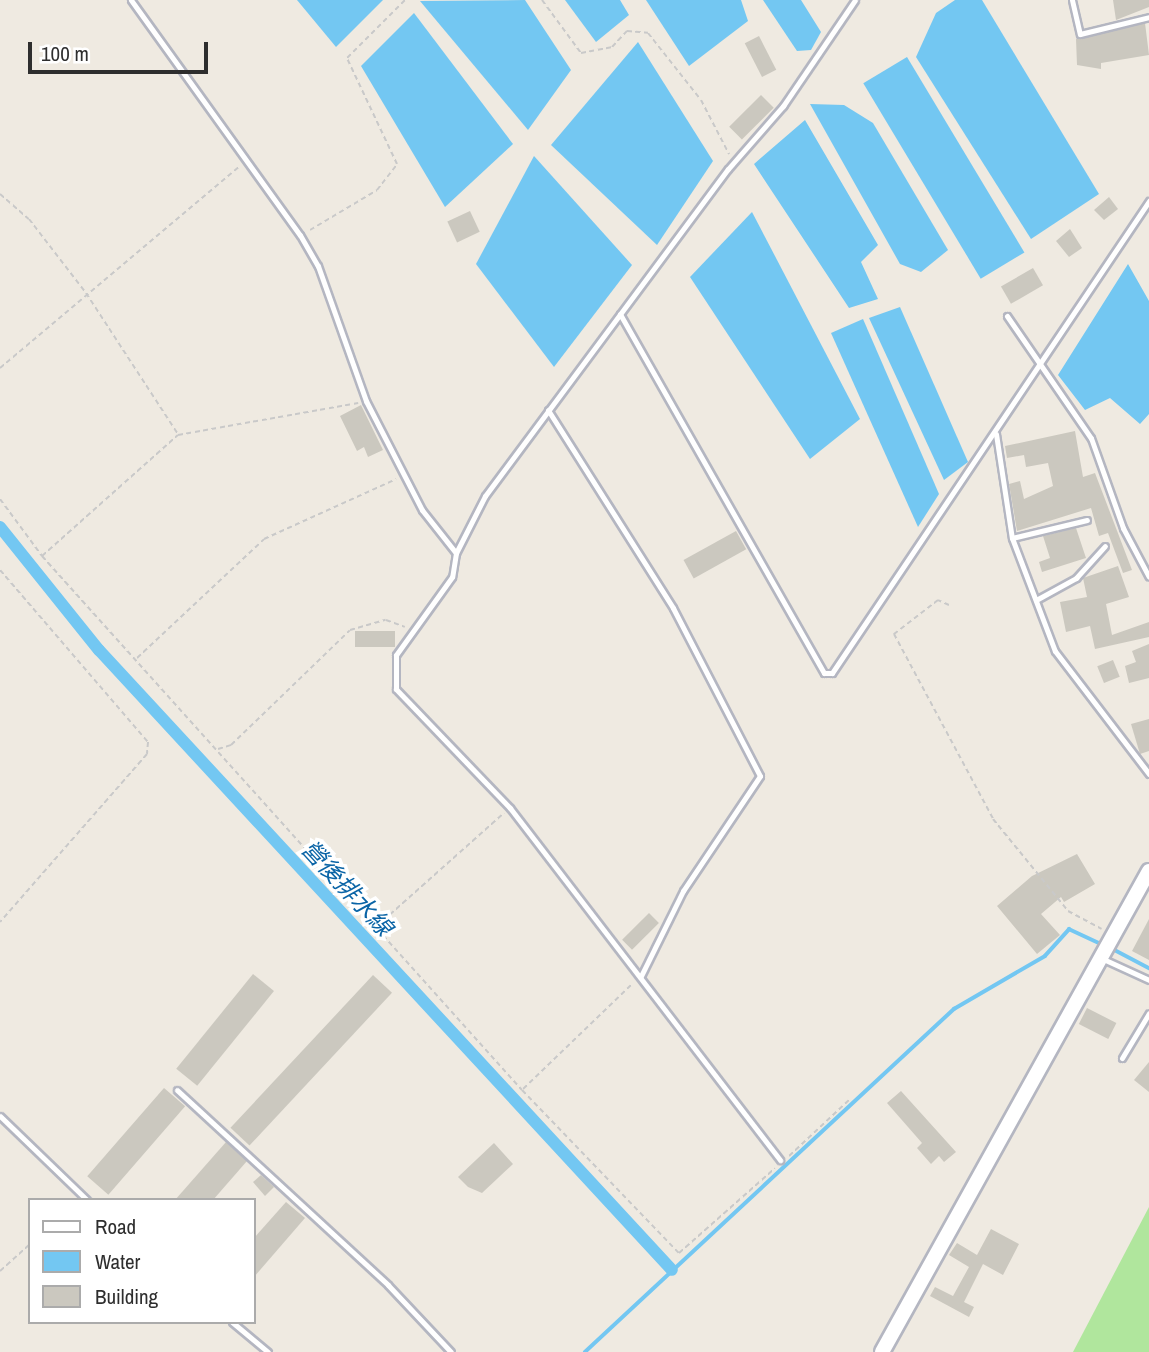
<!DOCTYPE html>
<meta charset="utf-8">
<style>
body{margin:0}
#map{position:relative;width:1149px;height:1352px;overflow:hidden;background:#efeae1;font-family:"Archivo Narrow","Noto Sans TC",sans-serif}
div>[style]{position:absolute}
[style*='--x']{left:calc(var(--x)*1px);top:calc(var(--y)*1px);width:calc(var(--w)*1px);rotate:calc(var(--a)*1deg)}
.green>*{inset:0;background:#b0e69d}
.water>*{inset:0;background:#73c7f2;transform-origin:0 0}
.stream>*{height:3.5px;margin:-1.75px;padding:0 1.75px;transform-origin:1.75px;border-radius:1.75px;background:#73c7f2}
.canal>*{height:12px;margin:-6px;padding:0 6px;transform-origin:6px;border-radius:6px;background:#73c7f2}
.building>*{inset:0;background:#cbc8bf;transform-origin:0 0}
.path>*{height:2px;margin-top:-1px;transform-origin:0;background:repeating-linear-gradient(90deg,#c9c9c9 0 5px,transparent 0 8.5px)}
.roads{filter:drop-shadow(2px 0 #b4b6c1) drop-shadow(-2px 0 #b4b6c1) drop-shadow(0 2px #b4b6c1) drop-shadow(0 -2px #b4b6c1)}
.lane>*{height:5px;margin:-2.5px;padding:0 2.5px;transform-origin:2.5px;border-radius:2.5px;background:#fff}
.secondary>*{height:14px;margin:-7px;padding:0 7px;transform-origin:7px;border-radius:7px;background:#fff}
span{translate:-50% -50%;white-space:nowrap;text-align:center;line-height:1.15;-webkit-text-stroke:7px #fff;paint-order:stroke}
.water-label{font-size:24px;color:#0a64a6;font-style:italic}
.legend{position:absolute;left:28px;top:1198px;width:228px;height:126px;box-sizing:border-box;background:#fff;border:2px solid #ababab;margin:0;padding:9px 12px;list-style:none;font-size:21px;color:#2e2e2e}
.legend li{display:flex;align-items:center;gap:14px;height:35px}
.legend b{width:35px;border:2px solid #ababab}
.scale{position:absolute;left:28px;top:42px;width:180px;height:32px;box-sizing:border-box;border:4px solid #2e2e2e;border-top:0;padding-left:9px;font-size:21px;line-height:24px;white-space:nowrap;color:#2e2e2e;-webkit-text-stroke:5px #fff;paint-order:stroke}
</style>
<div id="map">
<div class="green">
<div style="clip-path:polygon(1149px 1207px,1149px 1352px,1073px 1352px)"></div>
</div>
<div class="water">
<div style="clip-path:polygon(297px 0,383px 0,336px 47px)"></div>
<div style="clip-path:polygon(525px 0,571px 70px,528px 130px,420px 1px)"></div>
<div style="clip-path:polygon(565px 0,620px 0,629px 15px,596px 42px)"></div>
<div style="clip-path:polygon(646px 0,741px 0,748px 21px,689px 66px)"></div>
<div style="clip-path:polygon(763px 0,801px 0,821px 32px,811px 50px,797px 51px)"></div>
<div style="clip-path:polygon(955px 0,982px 0,1099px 194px,1031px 239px,916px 57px,936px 13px)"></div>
<div style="clip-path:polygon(414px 13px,513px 144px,445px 207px,361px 66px)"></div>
<div style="clip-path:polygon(638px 42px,713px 161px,657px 245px,551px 145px)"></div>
<div style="left:907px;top:57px;width:228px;height:51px;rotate:59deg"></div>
<div style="clip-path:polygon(810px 104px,844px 105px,873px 123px,948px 250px,921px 272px,900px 264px)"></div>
<div style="clip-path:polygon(805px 120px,878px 245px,861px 262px,878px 299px,849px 308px,754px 164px)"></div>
<div style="clip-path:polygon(534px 156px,632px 265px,554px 367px,476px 264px)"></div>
<div style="clip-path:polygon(752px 212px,860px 419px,810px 459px,690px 277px)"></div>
<div style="clip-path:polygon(1128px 264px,1149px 301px,1149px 414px,1140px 424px,1110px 398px,1085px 410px,1058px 375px)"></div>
<div style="clip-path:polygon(900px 307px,968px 462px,944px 480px,869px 318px)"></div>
<div style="clip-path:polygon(863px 319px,939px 494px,918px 527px,831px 333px)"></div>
</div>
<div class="stream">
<div style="--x:1111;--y:948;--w:43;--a:27.8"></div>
<div style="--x:585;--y:1352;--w:504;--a:-42.91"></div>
<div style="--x:954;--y:1009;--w:105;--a:-30.2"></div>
<div style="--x:1045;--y:956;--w:36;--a:-48"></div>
<div style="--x:1069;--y:929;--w:38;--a:25"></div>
</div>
<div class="canal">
<div style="--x:0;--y:527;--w:158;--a:51.2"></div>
<div style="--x:99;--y:650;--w:844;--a:47.26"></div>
</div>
<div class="building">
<div style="clip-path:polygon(1113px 0,1149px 0,1149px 7px,1116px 20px)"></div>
<div style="clip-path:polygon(1145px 23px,1149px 55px,1101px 63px,1101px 69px,1077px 65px,1076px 39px)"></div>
<div style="left:759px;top:36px;width:38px;height:16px;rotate:63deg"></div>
<div style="left:761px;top:95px;width:18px;height:45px;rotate:45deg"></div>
<div style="clip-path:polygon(1109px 197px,1118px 209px,1104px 220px,1094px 210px)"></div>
<div style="left:470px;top:211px;width:23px;height:25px;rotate:65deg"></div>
<div style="clip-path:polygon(1070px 229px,1082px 248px,1069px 257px,1056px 241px)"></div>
<div style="left:1033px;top:268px;width:20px;height:37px;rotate:60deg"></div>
<div style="clip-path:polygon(361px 405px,383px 450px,368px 457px,364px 447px,357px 451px,340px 416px)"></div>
<div style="clip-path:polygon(1075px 431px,1083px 477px,1095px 473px,1132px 570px,1123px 573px,1108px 533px,1099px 536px,1091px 508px,1017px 531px,1009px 484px,1020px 481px,1024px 499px,1053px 486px,1048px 463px,1026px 467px,1024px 455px,1007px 458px,1005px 446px)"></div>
<div style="clip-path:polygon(1076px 528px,1086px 558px,1042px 572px,1039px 562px,1050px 558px,1043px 536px)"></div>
<div style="left:736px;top:531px;width:21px;height:60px;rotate:61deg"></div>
<div style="clip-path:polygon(1118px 566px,1129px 597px,1106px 604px,1112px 635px,1149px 622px,1149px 637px,1095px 649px,1090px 626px,1066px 632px,1060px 602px,1087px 597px,1083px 578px)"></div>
<div style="left:395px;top:631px;width:16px;height:40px;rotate:90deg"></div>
<div style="clip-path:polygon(1149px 644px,1149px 678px,1129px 683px,1125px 666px,1136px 662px,1132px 651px)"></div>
<div style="left:1113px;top:660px;width:18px;height:17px;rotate:68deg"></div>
<div style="clip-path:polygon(1149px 719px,1149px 751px,1140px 754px,1131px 724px)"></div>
<div style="clip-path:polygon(1077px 854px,1095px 884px,1064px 902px,1061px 897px,1041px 914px,1060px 935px,1037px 954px,997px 906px,1032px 876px)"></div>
<div style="left:649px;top:913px;width:14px;height:38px;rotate:45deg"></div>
<div style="clip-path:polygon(1149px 919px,1149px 960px,1132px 951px)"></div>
<div style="left:253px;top:974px;width:27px;height:122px;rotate:39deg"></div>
<div style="left:373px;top:975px;width:26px;height:209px;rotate:43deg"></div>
<div style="left:1087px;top:1008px;width:33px;height:18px;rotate:27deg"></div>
<div style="clip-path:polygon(1149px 1062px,1149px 1092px,1134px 1080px)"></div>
<div style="left:164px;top:1088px;width:28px;height:117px;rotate:41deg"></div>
<div style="clip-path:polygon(901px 1091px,956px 1152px,944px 1162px,939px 1156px,931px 1164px,917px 1148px,922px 1143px,887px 1103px)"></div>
<div style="clip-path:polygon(226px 1142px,247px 1161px,213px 1200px,175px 1200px)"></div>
<div style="clip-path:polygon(494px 1143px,513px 1164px,482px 1193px,468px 1187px,458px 1177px)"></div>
<div style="clip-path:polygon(261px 1175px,274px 1187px,265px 1196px,253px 1182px)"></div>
<div style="clip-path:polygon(286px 1202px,305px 1218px,254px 1277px,254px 1238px)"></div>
<div style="clip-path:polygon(991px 1229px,1019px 1244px,1003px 1275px,983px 1264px,964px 1302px,974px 1307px,969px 1317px,930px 1296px,935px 1287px,953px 1296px,969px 1267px,949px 1255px,957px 1243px,977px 1255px)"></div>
</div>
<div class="path">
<div style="--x:542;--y:0;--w:66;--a:53.7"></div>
<div style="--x:581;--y:53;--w:32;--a:-11"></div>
<div style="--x:612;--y:47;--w:22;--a:-47"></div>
<div style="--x:627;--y:31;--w:21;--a:5"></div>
<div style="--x:648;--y:33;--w:85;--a:51.7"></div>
<div style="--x:701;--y:100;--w:61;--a:62.6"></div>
<div style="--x:0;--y:194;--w:38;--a:41"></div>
<div style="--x:29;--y:219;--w:93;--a:52.4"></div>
<div style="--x:86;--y:293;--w:168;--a:56.9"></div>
<div style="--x:310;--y:230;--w:78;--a:-30.8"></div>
<div style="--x:377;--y:190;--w:33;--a:-52"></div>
<div style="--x:397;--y:164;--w:117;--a:-115.3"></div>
<div style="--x:347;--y:58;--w:82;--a:-45"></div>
<div style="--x:0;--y:368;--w:314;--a:-40.1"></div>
<div style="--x:0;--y:499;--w:71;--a:53.6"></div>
<div style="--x:42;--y:556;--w:718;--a:48.05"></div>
<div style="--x:522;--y:1090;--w:226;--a:46.1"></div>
<div style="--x:679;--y:1253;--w:128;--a:-41.5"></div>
<div style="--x:42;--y:556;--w:182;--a:-41.7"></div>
<div style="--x:178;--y:435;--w:183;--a:-10.1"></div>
<div style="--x:0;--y:570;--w:227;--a:49.3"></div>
<div style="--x:148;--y:742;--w:12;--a:95"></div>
<div style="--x:147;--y:754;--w:223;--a:131.2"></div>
<div style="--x:949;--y:605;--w:12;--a:-156"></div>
<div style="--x:938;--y:600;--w:56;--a:142.3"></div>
<div style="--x:894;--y:634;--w:210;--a:61.8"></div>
<div style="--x:993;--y:819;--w:119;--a:50.8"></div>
<div style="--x:1068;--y:911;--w:38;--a:28"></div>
<div style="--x:137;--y:658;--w:174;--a:-43.1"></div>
<div style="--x:264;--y:539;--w:145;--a:-24.4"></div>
<div style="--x:218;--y:749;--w:14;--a:-17"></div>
<div style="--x:231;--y:745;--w:165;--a:-44"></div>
<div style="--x:350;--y:630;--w:37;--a:-16"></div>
<div style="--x:386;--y:620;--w:20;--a:20"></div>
<div style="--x:377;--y:926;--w:170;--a:-41.7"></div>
<div style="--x:523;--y:1089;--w:151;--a:-43.9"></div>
<div style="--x:789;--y:1156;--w:82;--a:-43"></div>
<div style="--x:0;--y:1271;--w:40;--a:-42"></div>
</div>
<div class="roads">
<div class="lane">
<div style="--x:131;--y:0;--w:289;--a:54.3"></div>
<div style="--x:300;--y:235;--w:36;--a:60"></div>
<div style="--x:318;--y:266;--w:143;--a:70.4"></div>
<div style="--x:366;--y:401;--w:123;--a:62.8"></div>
<div style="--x:422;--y:510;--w:55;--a:51.7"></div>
<div style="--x:456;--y:553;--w:24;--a:99"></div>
<div style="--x:452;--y:577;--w:96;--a:125.7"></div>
<div style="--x:396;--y:655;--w:34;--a:90"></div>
<div style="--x:396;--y:689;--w:165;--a:46.2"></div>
<div style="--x:510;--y:808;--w:444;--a:52.5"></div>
<div style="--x:1072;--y:0;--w:35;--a:77"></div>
<div style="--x:1080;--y:34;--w:71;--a:-13.8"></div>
<div style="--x:620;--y:314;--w:413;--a:60.4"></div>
<div style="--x:824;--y:673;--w:8;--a:0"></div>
<div style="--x:832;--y:673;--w:569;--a:-56.11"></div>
<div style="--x:1007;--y:316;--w:148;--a:55.5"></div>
<div style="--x:1091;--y:438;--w:96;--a:70.4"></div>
<div style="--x:1123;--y:528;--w:55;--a:62"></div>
<div style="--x:548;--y:410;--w:234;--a:57.7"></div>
<div style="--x:673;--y:608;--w:189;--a:62.6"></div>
<div style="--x:760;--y:776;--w:138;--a:123.8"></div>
<div style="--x:683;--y:891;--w:95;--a:116.3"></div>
<div style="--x:996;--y:434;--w:105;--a:81.3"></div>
<div style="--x:1012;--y:538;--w:121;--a:69.2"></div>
<div style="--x:1055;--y:651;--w:155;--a:52.6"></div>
<div style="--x:1012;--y:538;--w:77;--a:-13.5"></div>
<div style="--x:456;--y:553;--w:64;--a:-63"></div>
<div style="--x:485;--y:496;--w:407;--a:-53.4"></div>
<div style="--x:728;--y:169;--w:84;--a:-48.9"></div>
<div style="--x:783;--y:106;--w:128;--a:-55.8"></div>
<div style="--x:1036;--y:600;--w:46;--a:-28.8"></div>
<div style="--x:1076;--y:578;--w:43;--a:-47.8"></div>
<div style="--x:1101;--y:958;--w:53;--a:24.6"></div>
<div style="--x:1122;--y:1058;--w:52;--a:-59"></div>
<div style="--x:177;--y:1090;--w:287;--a:42.7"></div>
<div style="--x:388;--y:1285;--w:92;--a:46.8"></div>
<div style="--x:0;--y:1116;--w:121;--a:44"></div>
<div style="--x:232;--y:1322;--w:47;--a:39.8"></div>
</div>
<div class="secondary">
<div style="--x:882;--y:1352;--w:550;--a:-60.97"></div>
</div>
</div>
<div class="water-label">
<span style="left:347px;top:888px;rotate:47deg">營後排水線</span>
</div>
<ul class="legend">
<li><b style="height:9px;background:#fff"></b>Road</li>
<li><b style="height:19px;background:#73c7f2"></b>Water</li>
<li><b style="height:19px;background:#cbc8bf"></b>Building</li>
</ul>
<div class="scale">100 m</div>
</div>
